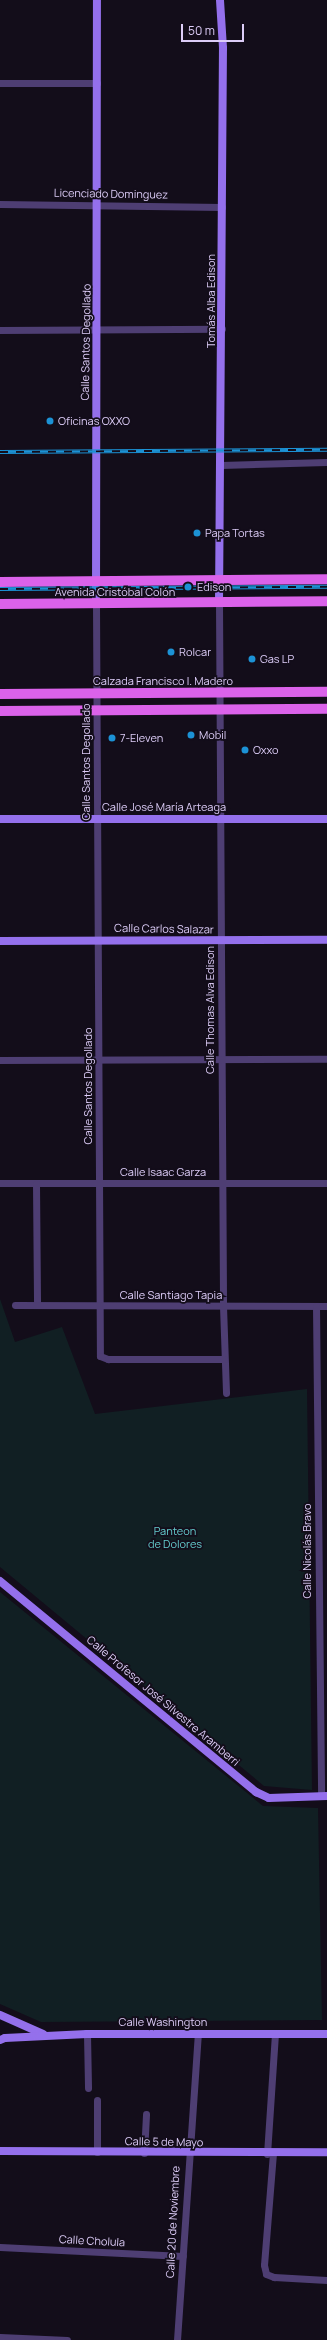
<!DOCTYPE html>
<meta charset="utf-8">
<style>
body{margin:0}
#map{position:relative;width:327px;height:2340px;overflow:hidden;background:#130d1a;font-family:Manrope,sans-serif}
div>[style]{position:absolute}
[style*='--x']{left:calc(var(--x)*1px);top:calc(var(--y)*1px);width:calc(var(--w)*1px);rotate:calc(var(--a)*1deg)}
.green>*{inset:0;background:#111f23}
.street>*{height:7px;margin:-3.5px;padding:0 3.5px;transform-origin:3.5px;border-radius:3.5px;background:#4e3e73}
.secondary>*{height:8px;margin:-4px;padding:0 4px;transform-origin:4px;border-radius:4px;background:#9470ec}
.primary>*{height:10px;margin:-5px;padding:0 5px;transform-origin:5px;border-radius:5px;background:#db62ea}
.rail>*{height:4px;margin-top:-2px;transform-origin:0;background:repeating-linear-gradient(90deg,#130d1a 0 8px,#1c92d5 0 16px);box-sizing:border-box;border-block:1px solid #1c92d5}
.dots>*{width:11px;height:11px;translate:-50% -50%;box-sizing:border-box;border:2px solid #130d1a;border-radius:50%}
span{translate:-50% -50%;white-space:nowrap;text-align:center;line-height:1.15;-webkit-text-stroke:3.5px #130d1a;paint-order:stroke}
.street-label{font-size:11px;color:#ddcdf8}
.poi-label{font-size:11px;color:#ddcdf8}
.left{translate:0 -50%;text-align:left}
.park-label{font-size:11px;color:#64ccce}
.scale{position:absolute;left:181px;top:24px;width:63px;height:18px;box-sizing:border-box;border:2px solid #ddcdf8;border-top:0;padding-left:5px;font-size:12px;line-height:14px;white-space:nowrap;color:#ddcdf8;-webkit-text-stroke:3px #130d1a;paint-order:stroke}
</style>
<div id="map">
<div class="green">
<div style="clip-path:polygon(0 1299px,15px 1342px,62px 1327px,95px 1414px,307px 1389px,312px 1790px,264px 1786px,0 1567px)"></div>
<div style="clip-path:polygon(0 1592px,263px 1806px,318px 1808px,322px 2020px,41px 2022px,0 2004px)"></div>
</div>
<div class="street">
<div style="--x:0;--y:83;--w:97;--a:0"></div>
<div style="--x:0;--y:204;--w:222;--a:0.8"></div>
<div style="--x:0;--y:330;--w:222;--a:-0.3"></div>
<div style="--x:221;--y:465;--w:106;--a:-1.6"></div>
<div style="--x:219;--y:603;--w:703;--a:89.67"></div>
<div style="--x:223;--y:1306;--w:87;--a:88"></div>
<div style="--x:96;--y:604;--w:752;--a:89.7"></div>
<div style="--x:100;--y:1356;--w:9;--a:21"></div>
<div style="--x:108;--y:1359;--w:116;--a:0"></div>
<div style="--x:0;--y:1060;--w:327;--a:-0.2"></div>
<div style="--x:0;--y:1183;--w:327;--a:0"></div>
<div style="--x:36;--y:1184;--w:121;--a:89.5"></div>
<div style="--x:15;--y:1305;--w:312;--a:0.2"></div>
<div style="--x:316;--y:1306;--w:490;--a:89.4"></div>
<div style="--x:87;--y:2034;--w:54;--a:88.9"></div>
<div style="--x:97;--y:2100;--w:52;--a:90"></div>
<div style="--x:144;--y:2153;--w:39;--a:-87"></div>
<div style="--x:273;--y:2153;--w:112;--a:94.6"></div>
<div style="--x:264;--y:2265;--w:9;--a:77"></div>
<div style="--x:266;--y:2274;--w:9;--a:21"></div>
<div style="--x:274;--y:2277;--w:53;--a:3.2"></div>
<div style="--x:267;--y:2154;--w:119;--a:-86.2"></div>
<div style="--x:0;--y:2247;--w:183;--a:2.8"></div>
<div style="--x:0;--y:2337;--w:67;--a:2.6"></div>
<div style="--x:177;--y:2340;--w:308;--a:-86.1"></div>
</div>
<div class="secondary">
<div style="--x:219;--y:603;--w:555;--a:-89.59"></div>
<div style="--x:223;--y:48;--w:48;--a:-93.6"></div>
<div style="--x:96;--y:604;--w:604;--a:-89.91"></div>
<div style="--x:0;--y:819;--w:327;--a:0"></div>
<div style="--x:0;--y:941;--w:327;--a:-0.2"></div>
<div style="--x:0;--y:1581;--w:332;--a:39.5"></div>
<div style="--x:256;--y:1792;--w:14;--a:25"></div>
<div style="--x:269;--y:1798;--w:58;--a:-2"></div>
<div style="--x:0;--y:2015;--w:47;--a:23.8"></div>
<div style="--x:0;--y:2040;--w:5;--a:-22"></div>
<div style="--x:5;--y:2038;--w:82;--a:-2.8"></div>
<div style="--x:87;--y:2034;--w:240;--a:0"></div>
<div style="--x:0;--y:2151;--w:327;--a:0.2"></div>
</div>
<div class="primary">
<div style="--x:0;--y:582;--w:327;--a:-0.5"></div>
<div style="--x:0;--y:604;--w:327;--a:-0.5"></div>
<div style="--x:0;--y:694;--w:327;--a:-0.4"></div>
<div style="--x:0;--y:711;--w:327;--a:-0.4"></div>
</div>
<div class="rail">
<div style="--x:0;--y:452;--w:327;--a:-0.4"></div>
<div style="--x:0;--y:589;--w:327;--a:-0.4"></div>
</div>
<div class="dots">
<div style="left:50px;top:421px;background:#1c92d5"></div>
<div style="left:197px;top:533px;background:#1c92d5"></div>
<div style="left:188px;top:587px;background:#1c92d5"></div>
<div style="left:171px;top:652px;background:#1c92d5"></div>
<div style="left:252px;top:659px;background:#1c92d5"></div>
<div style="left:191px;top:735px;background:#1c92d5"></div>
<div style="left:112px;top:738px;background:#1c92d5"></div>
<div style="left:245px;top:750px;background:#1c92d5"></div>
</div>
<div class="street-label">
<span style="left:111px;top:194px;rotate:1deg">Licenciado Dominguez</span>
<span style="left:211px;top:301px;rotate:-90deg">Tomás Alba Edison</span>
<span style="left:86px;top:342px;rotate:-89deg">Calle Santos Degollado</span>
<span style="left:115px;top:592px">Avenida Cristóbal Colón</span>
<span style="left:163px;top:681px">Calzada Francisco I. Madero</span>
<span style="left:86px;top:762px;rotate:-90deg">Calle Santos Degollado</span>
<span style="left:164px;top:807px">Calle José María Arteaga</span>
<span style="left:164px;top:929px;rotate:1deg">Calle Carlos Salazar</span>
<span style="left:210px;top:1010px;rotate:-90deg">Calle Thomas Alva Edison</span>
<span style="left:88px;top:1086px;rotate:-90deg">Calle Santos Degollado</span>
<span style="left:163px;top:1172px">Calle Isaac Garza</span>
<span style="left:171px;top:1295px">Calle Santiago Tapia</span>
<span style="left:307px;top:1551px;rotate:-90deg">Calle Nicolás Bravo</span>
<span style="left:163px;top:1701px;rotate:40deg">Calle Profesor José Silvestre Aramberri</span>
<span style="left:163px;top:2022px">Calle Washington</span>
<span style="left:164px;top:2142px;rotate:1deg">Calle 5 de Mayo</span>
<span style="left:173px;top:2222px;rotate:-87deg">Calle 20 de Noviembre</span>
<span style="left:92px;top:2241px;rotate:3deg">Calle Cholula</span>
</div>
<div class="poi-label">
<span class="left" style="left:58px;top:421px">Oficinas OXXO</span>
<span class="left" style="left:205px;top:533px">Papa Tortas</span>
<span class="left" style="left:197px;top:587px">Edison</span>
<span class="left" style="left:179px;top:652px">Rolcar</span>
<span class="left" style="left:260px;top:659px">Gas LP</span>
<span class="left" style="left:199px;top:735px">Mobil</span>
<span class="left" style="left:120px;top:738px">7-Eleven</span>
<span class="left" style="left:253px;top:750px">Oxxo</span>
</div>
<div class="park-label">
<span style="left:175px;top:1538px">Panteon<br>de Dolores</span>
</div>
<div class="scale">50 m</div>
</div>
